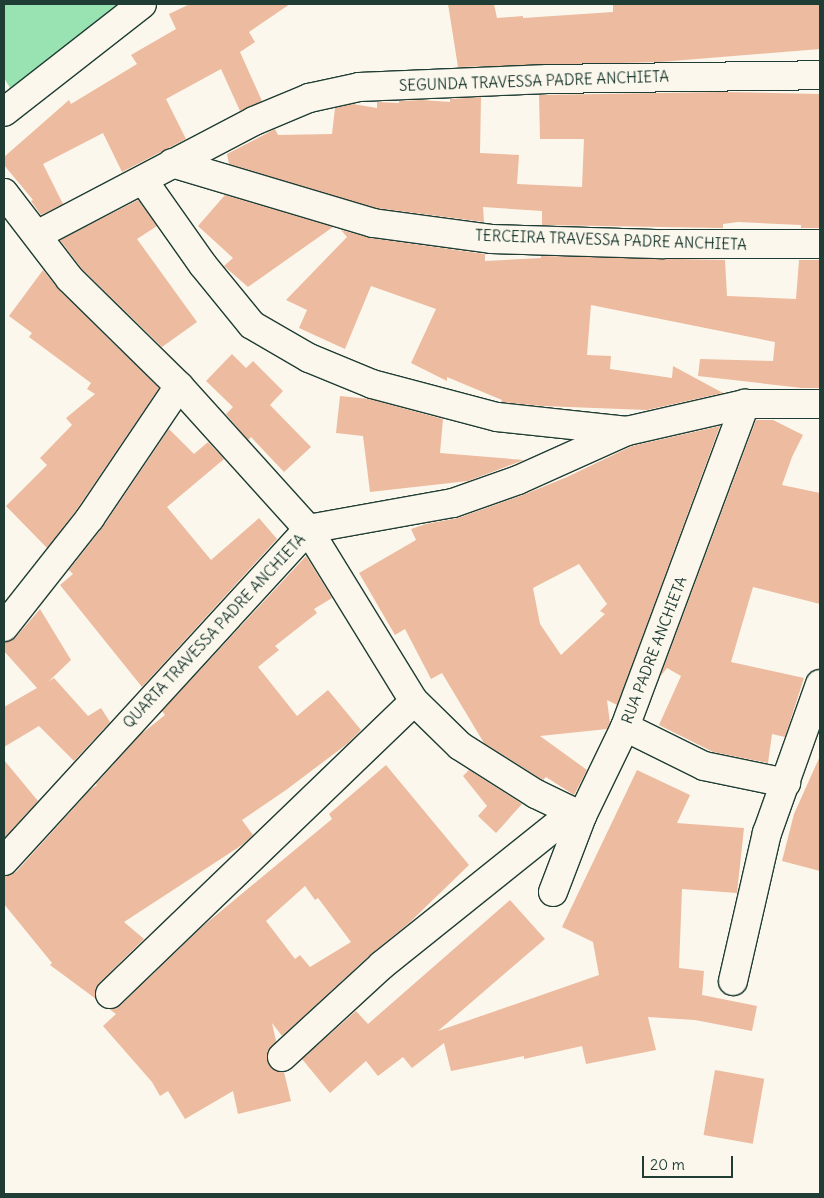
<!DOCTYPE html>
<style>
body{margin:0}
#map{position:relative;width:824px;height:1198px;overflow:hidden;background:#fbf7ec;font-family:Delius,sans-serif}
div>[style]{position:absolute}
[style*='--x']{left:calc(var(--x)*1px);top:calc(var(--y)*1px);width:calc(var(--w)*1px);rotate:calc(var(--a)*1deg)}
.green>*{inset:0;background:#99e3b2}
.building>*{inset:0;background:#edbb9f;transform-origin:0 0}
.roads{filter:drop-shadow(1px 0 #1f3d34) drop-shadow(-1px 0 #1f3d34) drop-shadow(0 1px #1f3d34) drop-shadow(0 -1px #1f3d34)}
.minor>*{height:28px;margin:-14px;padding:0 14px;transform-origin:14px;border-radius:14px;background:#fbf7ec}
.tertiary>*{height:28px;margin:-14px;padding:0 14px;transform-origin:14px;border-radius:14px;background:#fbf7ec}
span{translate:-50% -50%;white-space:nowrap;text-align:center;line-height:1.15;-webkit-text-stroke:4px #fbf7ec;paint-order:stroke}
.street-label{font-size:15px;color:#1f3d34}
.frame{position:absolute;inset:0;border:5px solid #1f3d34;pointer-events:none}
.scale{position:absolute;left:642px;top:1156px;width:91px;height:22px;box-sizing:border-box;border:2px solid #1f3d34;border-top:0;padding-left:6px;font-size:15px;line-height:18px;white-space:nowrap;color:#1f3d34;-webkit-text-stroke:4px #fbf7ec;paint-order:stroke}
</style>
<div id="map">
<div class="green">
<div style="clip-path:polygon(4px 4px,123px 4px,18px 101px,4px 78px)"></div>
</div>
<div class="building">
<div style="clip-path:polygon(190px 4px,290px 4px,249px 32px,255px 42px,240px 52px,262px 101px,240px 111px,221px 69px,166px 99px,186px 139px,122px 172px,103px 133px,43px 164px,63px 204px,41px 215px,31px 201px,33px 200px,4px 165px,4px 157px,69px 100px,71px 104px,137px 64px,131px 55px,176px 29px,169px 14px)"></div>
<div style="clip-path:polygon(448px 4px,494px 4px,497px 18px,523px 16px,523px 18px,613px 12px,613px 4px,820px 4px,820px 49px,660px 62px,458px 67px)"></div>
<div style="clip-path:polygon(724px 92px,820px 94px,820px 228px,801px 228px,801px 225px,738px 222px,723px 224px,723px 228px,542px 225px,542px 211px,483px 207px,484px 222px,376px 208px,229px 164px,227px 154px,275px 129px,278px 135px,332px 134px,335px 108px,353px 104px,377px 108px,377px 102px,399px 103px,399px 101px,422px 100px,450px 102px,450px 99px,481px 97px,480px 153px,519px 155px,517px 184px,582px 187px,584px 139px,540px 139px,539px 95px)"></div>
<div style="clip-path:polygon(225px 195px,333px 227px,248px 287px,224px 266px,233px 258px,198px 226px)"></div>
<div style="clip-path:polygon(138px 200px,157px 226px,137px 239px,197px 322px,162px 347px,82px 269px,60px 240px)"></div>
<div style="clip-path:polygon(341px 230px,371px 238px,485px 254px,485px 261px,541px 258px,541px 256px,725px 260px,727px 296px,796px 299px,799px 260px,820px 260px,820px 388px,802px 388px,698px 376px,700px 359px,773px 361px,775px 342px,591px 305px,587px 355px,611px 356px,610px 369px,672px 378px,673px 366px,723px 393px,647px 410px,543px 406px,501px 402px,502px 400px,447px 377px,447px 381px,411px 363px,436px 309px,371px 286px,345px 349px,299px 328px,307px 310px,286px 300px,347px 237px)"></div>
<div style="clip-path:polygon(43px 270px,59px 290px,159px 388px,77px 509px,47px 548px,6px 506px,47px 465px,40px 458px,72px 425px,66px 418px,95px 394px,87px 389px,91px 383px,29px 337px,32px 333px,9px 316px)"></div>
<div style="clip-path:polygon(232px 354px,246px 368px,253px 361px,283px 391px,270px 405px,311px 447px,284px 472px,251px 437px,248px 440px,226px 414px,233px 407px,206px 381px)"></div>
<div style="clip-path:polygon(340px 396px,369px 399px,443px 419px,440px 453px,524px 460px,468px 481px,370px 492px,363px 436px,336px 433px)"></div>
<div style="clip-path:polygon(756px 420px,773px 420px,803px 435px,792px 457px,782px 485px,820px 493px,820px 604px,753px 587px,731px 662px,804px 678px,785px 737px,772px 734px,768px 763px,713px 752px,659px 725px,681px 676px,667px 668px,660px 677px)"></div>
<div style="clip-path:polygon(evenodd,720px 426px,617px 705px,607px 700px,610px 723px,607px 729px,540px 736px,587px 770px,574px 795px,546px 777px,543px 780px,484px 743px,442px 673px,431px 679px,405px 629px,395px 635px,359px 573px,416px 540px,411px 529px,426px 524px,458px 518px,523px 495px,567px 477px,632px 446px,720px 426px,579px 564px,607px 604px,600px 611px,605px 614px,561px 655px,540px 624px,533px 588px,579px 564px)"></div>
<div style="clip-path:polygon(169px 429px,194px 454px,208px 442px,224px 459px,167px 507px,211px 560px,259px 518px,277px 539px,142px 687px,60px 585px,73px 574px,69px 570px,103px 527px)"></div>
<div style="clip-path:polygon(306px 556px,332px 598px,314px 609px,317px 613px,275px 646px,279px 650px,258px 667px,297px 716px,328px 690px,361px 730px,347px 744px,286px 790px,242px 820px,253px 835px,242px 845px,124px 922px,144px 939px,99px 983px,95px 990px,96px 999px,50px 965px,52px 963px,4px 904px,4px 876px,16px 872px,91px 789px,97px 785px,96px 784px,140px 735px,165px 715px,162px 711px)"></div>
<div style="clip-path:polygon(40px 609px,71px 660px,48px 682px,54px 678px,88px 716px,101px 708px,110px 722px,74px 761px,39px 726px,4px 747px,4px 707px,37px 688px,4px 651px,4px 642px,16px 637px)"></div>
<div style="clip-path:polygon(820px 756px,820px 871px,782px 861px,794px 814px)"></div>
<div style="clip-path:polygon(4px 760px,38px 801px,4px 838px)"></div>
<div style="clip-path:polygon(evenodd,386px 765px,469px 865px,409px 923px,371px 954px,282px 1036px,272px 1023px,276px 1041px,267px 1052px,267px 1061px,271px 1068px,284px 1072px,291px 1101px,238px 1114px,233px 1091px,185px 1119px,168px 1091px,160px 1096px,152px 1082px,103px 1026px,116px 1014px,109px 1009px,121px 1005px,203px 926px,332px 819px,329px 814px,386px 765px,305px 886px,315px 900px,318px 898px,351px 942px,310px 967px,300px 955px,295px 959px,266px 921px,305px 886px)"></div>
<div style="clip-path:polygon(469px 770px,522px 804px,496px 833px,478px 816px,487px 806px,463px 776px)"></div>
<div style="clip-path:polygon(637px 770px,690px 795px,677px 823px,744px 828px,737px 893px,682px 889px,679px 968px,704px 971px,702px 995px,757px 1006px,752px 1031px,695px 1020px,648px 1017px,656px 1050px,586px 1064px,582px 1046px,524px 1059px,524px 1056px,451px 1071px,444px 1043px,412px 1068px,403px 1057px,378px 1076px,366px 1061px,330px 1093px,302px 1059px,356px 1011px,368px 1024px,510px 900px,545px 939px,438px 1031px,599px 975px,593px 942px,562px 927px)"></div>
<div style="left:715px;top:1070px;width:50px;height:66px;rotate:10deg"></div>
</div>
<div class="roads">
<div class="minor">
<div style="--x:172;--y:163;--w:210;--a:16.6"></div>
<div style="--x:373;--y:223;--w:119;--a:7.7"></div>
<div style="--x:491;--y:239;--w:173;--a:1.7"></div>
<div style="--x:664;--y:244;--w:156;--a:0"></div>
<div style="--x:143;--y:180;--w:104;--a:54.8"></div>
<div style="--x:203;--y:265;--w:77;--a:50.8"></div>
<div style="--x:252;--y:325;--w:66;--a:30.1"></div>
<div style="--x:309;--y:358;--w:68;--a:22.4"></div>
<div style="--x:372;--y:384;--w:129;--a:14.8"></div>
<div style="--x:497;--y:417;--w:131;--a:6.1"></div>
<div style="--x:4;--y:193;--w:108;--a:52.5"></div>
<div style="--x:70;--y:279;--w:153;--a:44.5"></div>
<div style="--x:179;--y:386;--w:193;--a:47.9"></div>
<div style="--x:308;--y:529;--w:202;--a:58.4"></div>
<div style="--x:414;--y:701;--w:64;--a:44.4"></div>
<div style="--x:460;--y:746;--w:90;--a:32.3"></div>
<div style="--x:536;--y:794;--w:51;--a:25.6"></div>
<div style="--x:37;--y:235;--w:245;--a:-27.7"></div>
<div style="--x:254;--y:121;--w:60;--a:-22.7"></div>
<div style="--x:309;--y:98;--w:51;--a:-12.4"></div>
<div style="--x:359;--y:87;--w:189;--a:-2.4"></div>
<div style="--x:548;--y:79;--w:272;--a:-0.8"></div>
<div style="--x:4;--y:627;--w:139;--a:-51.7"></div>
<div style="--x:90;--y:518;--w:159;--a:-56"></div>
<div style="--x:625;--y:727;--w:88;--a:26.3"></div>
<div style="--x:704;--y:766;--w:84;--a:11.7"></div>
<div style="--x:4;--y:861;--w:450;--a:-47.5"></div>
<div style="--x:308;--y:529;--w:147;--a:-10.2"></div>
<div style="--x:453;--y:503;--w:69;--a:-19.5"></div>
<div style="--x:518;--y:480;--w:120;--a:-24.2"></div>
<div style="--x:627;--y:431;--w:121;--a:-12.9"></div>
<div style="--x:745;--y:404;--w:75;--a:0"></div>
<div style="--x:553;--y:892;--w:81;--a:-69.1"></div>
<div style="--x:582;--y:816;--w:99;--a:-64.2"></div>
<div style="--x:625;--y:727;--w:345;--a:-69.6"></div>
<div style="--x:733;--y:981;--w:152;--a:-77.1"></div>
<div style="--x:767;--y:833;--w:158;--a:-70.4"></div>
<div style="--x:110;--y:994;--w:422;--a:-43.9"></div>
<div style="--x:282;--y:1057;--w:136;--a:-42.6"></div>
<div style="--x:382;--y:965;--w:245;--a:-38.7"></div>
</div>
<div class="tertiary">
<div style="--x:4;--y:112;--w:175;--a:-38"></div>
</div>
</div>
<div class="street-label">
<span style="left:534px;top:81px;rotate:-2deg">SEGUNDA TRAVESSA PADRE ANCHIETA</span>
<span style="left:611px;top:240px;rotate:2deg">TERCEIRA TRAVESSA PADRE ANCHIETA</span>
<span style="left:214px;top:631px;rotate:-47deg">QUARTA TRAVESSA PADRE ANCHIETA</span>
<span style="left:654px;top:650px;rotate:-69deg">RUA PADRE ANCHIETA</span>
</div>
<div class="frame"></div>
<div class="scale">20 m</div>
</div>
